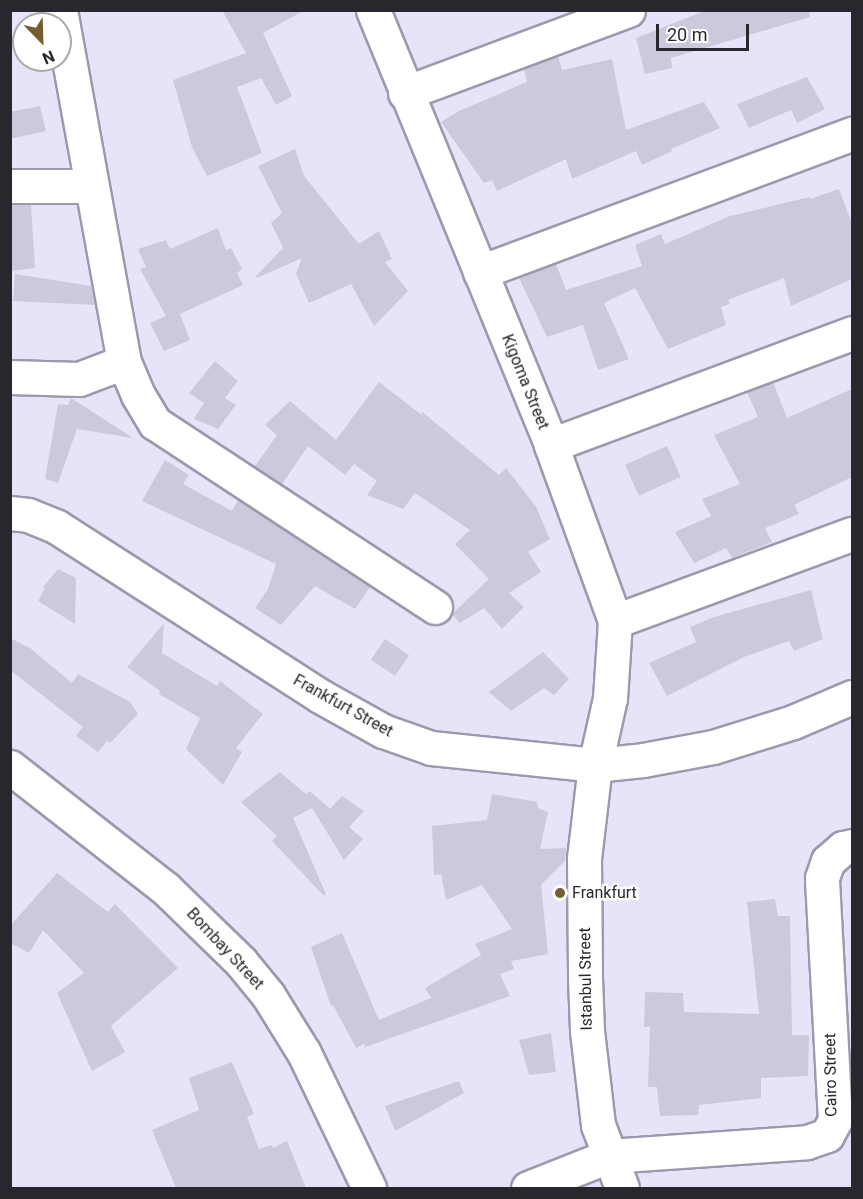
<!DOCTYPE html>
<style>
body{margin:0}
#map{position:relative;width:863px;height:1199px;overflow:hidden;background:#e7e4f9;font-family:Roboto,sans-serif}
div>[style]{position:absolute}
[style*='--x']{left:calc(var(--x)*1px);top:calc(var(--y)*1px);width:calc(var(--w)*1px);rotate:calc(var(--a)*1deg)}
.building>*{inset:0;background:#ccc9dd;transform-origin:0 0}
.roads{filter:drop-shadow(2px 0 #9b99ac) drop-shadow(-2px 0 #9b99ac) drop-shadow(0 2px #9b99ac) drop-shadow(0 -2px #9b99ac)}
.minor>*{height:33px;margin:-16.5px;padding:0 16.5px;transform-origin:16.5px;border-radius:16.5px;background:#fff}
.dots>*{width:16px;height:16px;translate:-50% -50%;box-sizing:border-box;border:3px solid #fff;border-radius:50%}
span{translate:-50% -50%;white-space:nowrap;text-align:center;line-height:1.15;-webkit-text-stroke:4.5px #fff;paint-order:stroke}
.street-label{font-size:16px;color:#28272e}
.poi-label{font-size:16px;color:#28272e}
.left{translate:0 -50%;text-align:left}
.frame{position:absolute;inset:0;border:12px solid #28272e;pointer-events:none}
.north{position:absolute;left:12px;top:12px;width:60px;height:60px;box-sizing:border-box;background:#fff;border:2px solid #a9a9ab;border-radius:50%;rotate:157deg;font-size:16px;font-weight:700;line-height:24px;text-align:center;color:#28272e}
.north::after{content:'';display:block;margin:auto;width:21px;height:27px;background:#765d2e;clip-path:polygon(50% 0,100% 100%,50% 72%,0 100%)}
.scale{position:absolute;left:656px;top:24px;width:93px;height:27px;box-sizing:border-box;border:3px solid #28272e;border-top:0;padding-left:8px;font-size:18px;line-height:21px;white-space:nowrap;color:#28272e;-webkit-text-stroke:4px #fff;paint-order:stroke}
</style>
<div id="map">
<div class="building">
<div style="clip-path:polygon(222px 10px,305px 10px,263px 33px,292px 96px,276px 105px,261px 78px,237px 87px,262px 153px,207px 176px,192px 147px,173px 80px,246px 53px)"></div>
<div style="clip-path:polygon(707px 10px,809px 10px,810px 17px,671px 58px,672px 68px,645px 74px,636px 38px)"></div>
<div style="clip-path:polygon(558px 56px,562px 70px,612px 59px,626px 130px,704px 102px,720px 128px,671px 149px,672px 151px,642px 165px,636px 151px,572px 179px,566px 159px,497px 191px,492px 180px,484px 183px,441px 122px,459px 111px,527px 82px,524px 69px)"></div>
<div style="clip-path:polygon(807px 77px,825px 109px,797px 123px,791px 110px,749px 128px,737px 104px)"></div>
<div style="clip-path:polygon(40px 106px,46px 131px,10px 139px,10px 112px)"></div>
<div style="clip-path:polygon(295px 149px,304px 176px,359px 244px,379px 231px,392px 259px,385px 262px,408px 291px,374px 326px,351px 284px,309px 303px,296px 274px,302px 258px,257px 278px,256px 276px,283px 248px,271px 223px,282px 213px,258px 166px)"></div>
<div style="clip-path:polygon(839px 189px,852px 224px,852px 279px,791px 306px,784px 278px,728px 300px,730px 304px,721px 307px,726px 325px,668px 349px,635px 288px,604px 303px,629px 359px,598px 370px,583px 325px,547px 337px,519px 278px,556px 264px,566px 290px,642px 266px,635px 245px,661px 234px,665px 244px,730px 216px,810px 197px,810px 199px)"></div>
<div style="clip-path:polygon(10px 205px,31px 205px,35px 268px,10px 271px)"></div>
<div style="clip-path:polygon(218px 228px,226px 250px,231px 248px,242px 269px,237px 273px,243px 285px,180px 314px,190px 340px,164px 351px,150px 323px,166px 316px,140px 269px,146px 267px,138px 249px,166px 240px,170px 249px)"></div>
<div style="clip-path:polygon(15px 274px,91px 286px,95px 305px,13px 301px)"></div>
<div style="clip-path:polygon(215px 361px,238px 381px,225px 398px,236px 405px,218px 429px,194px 419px,204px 403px,189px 393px)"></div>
<div style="clip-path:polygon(379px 382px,423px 416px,421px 411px,499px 475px,506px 468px,536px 507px,550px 539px,528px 552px,541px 572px,509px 593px,524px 607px,502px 629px,484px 608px,460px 623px,452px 614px,489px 579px,455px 544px,470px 530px,415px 493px,403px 509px,367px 495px,377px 481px,354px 464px,345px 475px,308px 446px,282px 484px,255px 466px,277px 435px,265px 425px,290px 401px,336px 440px)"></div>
<div style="clip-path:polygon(773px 382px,787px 418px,852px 389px,852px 477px,794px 505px,799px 514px,765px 528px,772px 542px,732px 558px,726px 548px,694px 563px,675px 532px,711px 516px,702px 499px,740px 484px,714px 435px,758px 417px,747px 392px)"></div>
<div style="clip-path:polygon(71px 398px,133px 438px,77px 429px,58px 483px,45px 479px,58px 404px,68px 405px)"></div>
<div style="left:667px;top:446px;width:34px;height:46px;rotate:66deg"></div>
<div style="clip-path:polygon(165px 460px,189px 475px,183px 484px,232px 511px,238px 500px,370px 587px,355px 609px,315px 586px,281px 625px,255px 608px,268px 589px,276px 564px,142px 501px)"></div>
<div style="clip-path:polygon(58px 569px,76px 578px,75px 624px,38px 601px,45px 588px,43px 587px)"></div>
<div style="clip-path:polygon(811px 590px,823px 639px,794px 651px,789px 641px,744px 657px,667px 696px,649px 663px,696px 642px,690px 627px,714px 617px)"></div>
<div style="clip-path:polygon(164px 623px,162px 653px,217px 686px,220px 681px,263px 714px,236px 748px,242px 752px,223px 785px,186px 749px,200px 718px,159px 694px,160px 691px,127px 667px)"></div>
<div style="clip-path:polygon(10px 638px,30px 648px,72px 683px,78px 674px,130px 702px,138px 714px,110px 743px,107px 741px,98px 752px,76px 736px,83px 727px,10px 670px)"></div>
<div style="left:385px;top:639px;width:29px;height:25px;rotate:34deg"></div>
<div style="clip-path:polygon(543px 652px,569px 679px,554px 695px,544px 688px,511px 711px,489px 692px)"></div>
<div style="clip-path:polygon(280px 772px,306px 794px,310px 791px,330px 809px,342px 796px,364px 811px,349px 827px,363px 839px,344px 860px,312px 808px,293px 818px,326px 894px,324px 896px,272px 841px,277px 836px,241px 802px)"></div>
<div style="clip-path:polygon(492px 794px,537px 802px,538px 808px,548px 812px,540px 849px,566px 848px,565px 861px,541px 885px,548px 954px,511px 961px,514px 969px,500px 974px,510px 996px,365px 1047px,364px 1044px,356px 1048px,333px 1005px,331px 1006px,311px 947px,342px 933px,379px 1020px,431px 998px,425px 988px,481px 955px,475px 944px,512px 929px,482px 885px,446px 900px,441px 874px,434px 875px,432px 826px,487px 820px)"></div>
<div style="clip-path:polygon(57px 873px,108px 912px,115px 904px,178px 968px,111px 1026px,125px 1052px,92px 1071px,57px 993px,84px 973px,43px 930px,29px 953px,10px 943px,10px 926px)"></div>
<div style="clip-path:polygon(775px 899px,778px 916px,790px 916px,792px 1035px,809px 1035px,808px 1076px,761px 1078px,761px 1098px,699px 1105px,698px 1115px,660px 1116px,657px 1087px,648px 1087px,650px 1027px,644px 1027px,645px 992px,683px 993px,684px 1012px,759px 1014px,747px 902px)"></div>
<div style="clip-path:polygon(551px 1033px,556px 1072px,529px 1075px,519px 1040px)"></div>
<div style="clip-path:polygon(232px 1062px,254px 1114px,247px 1117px,259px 1149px,272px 1145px,273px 1148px,287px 1141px,306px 1188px,176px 1188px,152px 1130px,199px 1110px,189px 1078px)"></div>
<div style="clip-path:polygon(459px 1081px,464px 1093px,395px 1131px,385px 1106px)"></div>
</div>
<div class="roads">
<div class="minor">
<div style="--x:60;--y:10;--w:358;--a:79.7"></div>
<div style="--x:124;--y:362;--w:36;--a:67"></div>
<div style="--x:138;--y:395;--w:33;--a:59"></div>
<div style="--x:155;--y:423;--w:335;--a:33.3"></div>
<div style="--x:373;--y:10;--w:470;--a:67.7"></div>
<div style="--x:551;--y:445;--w:187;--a:70"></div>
<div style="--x:615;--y:621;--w:77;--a:93.7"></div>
<div style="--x:610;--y:698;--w:69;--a:102.6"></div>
<div style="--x:595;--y:765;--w:94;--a:96.7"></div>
<div style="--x:584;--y:858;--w:120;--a:89.5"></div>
<div style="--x:585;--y:978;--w:53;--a:87.8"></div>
<div style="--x:587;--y:1031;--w:95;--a:83.3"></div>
<div style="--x:598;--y:1125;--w:67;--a:69.1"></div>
<div style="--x:405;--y:93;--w:238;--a:-20.4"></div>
<div style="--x:10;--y:186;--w:81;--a:0"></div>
<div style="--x:480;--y:272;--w:397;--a:-20.4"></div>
<div style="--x:10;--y:377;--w:69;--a:1.7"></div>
<div style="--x:79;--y:379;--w:48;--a:-20.7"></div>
<div style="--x:551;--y:445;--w:321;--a:-20.4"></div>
<div style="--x:10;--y:513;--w:18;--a:6"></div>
<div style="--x:28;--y:515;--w:31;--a:22"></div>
<div style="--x:57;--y:527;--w:313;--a:32.7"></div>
<div style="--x:320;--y:696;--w:72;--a:29.1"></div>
<div style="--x:383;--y:731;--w:51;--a:19.5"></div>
<div style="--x:431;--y:748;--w:165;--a:5.9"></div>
<div style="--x:595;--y:765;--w:48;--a:-5.9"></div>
<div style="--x:643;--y:760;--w:71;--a:-10.5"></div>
<div style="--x:713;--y:747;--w:84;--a:-17.4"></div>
<div style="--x:793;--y:722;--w:64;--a:-23"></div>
<div style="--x:615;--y:621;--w:252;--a:-20.2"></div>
<div style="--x:10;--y:767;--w:197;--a:38"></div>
<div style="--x:165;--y:888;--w:106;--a:44.2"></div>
<div style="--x:241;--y:962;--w:43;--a:50.7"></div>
<div style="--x:268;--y:995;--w:68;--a:58.2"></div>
<div style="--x:304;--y:1053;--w:150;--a:64.3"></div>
<div style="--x:528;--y:1188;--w:87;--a:-21.6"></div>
<div style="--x:609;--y:1156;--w:198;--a:-4"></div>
<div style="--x:807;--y:1142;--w:21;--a:-19"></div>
<div style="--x:827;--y:1135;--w:17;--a:-62"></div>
<div style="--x:835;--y:1120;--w:242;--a:-93.1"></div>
<div style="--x:822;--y:878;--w:18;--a:-71"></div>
<div style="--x:828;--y:861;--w:20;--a:-41"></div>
<div style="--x:843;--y:848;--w:9;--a:-13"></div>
</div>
</div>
<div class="dots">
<div style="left:560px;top:893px;background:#765d2e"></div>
</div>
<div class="street-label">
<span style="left:525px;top:382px;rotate:68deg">Kigoma Street</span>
<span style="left:343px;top:706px;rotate:29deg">Frankfurt Street</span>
<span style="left:225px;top:949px;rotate:47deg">Bombay Street</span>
<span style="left:586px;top:979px;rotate:-91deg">Istanbul Street</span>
<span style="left:831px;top:1075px;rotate:-91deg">Cairo Street</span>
</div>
<div class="poi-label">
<span class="left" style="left:572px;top:893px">Frankfurt</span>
</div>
<div class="frame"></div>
<div class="north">N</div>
<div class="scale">20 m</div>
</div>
